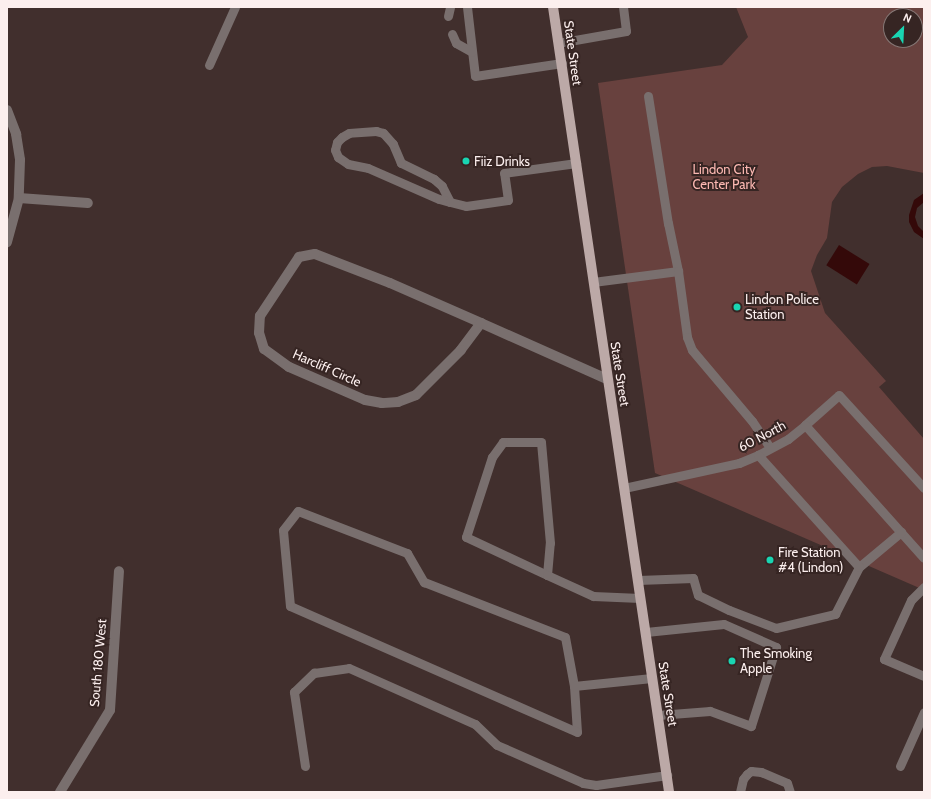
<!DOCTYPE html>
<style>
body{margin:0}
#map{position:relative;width:931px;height:799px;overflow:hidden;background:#412f2d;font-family:Cabin,sans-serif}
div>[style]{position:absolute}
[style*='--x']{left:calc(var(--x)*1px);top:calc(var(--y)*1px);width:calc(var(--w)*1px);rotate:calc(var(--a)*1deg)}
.green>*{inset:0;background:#68413e}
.water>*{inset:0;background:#340909;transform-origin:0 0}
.lane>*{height:9px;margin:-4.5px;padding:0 4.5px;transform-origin:4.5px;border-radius:4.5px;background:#796f6e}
.street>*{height:10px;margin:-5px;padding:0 5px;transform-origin:5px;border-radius:5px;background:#796f6e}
.primary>*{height:10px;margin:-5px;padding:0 5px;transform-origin:5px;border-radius:5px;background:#bca9a7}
.dots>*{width:11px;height:11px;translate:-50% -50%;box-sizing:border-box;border:2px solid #362523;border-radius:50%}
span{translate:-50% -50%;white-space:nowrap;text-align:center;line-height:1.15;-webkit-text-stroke:4px #362523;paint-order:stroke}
.street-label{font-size:13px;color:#fcefee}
.poi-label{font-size:13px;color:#fcefee}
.left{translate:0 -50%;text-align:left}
.park-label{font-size:13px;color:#fcb8b2}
.frame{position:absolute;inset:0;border:8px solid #fcefee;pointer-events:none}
.north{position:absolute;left:883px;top:8px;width:40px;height:40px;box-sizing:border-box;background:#362523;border:1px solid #857674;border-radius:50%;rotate:24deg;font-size:11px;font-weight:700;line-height:16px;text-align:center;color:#fcefee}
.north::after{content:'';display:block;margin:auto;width:14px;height:18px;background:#19d5b2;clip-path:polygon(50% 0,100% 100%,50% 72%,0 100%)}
</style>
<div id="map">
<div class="green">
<div style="clip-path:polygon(evenodd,736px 7px,924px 7px,924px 173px,887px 166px,872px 167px,858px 174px,842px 187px,832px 202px,827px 238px,817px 255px,811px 271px,825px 313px,886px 381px,879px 387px,924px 439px,924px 590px,655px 473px,598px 83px,722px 65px,748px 37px,736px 7px,891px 16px,915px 16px,915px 40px,891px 40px,891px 16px)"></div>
</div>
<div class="water">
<div style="clip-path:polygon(924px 193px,924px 202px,917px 208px,915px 217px,918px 226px,924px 232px,924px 239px,914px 232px,909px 222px,909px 215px,914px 200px)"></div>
<div style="left:839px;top:245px;width:36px;height:24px;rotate:32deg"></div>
</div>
<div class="lane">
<div style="--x:467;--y:7;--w:69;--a:83.4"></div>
<div style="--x:475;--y:76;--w:88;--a:-8.5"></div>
<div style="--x:448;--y:16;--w:9;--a:-77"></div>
<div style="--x:452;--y:34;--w:10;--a:66"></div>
<div style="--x:456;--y:43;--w:18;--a:29"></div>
<div style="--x:558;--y:43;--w:69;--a:-10"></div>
<div style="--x:626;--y:31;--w:24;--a:-97"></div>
<div style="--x:209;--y:65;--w:64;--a:-65.9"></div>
<div style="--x:648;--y:96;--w:129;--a:81.1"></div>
<div style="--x:668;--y:223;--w:49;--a:78.2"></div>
<div style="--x:450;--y:202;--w:18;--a:-117"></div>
<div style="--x:442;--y:186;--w:11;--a:-139"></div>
<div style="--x:434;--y:179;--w:37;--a:-154"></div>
<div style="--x:401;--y:163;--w:21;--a:-113"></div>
<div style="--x:393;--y:144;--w:15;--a:-132"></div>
<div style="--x:383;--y:133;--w:7;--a:-164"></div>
<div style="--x:376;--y:131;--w:27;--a:176"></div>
<div style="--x:349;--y:133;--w:8;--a:150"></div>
<div style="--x:342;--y:137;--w:7;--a:135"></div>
<div style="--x:337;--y:142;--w:8;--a:104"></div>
<div style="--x:335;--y:150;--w:8;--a:67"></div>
<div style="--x:338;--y:157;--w:12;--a:35"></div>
<div style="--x:348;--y:164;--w:20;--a:11"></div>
<div style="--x:368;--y:168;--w:77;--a:23.6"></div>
<div style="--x:439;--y:199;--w:11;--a:15"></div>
<div style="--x:450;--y:202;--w:16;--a:14"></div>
<div style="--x:466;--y:206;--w:42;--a:-8.1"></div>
<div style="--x:508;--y:200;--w:27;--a:-98"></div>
<div style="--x:504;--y:173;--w:73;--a:-7.9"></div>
<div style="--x:593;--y:282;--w:86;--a:-7.4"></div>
<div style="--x:678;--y:271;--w:67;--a:82.2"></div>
<div style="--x:687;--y:337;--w:14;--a:69"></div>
<div style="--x:692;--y:350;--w:93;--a:49.8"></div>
<div style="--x:752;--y:421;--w:32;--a:56"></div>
<div style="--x:805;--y:425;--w:45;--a:-41.4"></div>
<div style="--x:839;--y:395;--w:126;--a:47.6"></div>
<div style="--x:624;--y:488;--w:118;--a:-12.3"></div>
<div style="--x:739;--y:463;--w:21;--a:-23"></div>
<div style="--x:758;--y:455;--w:34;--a:-28"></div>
<div style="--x:788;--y:439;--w:22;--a:-39"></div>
<div style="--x:805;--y:425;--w:178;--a:48.2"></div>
<div style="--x:859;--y:567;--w:55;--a:-39.8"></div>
<div style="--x:547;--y:575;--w:32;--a:-85"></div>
<div style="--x:550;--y:543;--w:101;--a:-95.1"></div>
<div style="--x:541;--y:442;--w:38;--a:180"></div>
<div style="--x:503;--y:442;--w:19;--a:126"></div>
<div style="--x:492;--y:457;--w:84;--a:108"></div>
<div style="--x:466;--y:537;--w:89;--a:25.1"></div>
<div style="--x:547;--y:575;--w:51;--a:24.5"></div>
<div style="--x:593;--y:596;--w:47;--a:2.4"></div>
<div style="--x:638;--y:580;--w:55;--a:-2.1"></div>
<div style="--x:693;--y:578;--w:18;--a:74"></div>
<div style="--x:698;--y:595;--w:34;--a:26"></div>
<div style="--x:729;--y:610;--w:50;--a:21"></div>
<div style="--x:776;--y:628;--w:61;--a:-13.3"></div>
<div style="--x:835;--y:614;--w:53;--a:-62.9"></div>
<div style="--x:859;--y:567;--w:151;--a:-132"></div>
<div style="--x:924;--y:587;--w:18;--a:135"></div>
<div style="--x:911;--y:600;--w:65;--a:114.6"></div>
<div style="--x:884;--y:659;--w:43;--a:23"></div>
<div style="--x:646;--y:632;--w:78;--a:-5.9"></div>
<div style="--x:724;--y:624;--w:57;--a:23.9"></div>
<div style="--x:776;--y:647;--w:83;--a:107.6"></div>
<div style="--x:751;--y:726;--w:44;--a:-159.9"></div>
<div style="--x:710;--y:711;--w:52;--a:175.6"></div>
<div style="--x:574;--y:686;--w:46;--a:86.3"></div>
<div style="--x:577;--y:732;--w:313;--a:-156.3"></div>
<div style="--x:290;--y:606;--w:76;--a:-95.3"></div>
<div style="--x:283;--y:530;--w:24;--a:-52"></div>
<div style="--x:298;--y:511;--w:117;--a:21.1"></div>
<div style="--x:407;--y:553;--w:34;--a:60"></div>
<div style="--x:424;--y:582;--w:151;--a:21.3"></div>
<div style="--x:565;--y:637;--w:50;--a:79.6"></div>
<div style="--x:574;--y:686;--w:78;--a:-5.9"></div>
<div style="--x:305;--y:766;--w:75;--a:-98.5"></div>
<div style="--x:294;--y:692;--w:28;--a:-44"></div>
<div style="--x:314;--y:673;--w:35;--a:-8"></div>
<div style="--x:349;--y:668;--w:138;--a:24"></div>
<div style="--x:475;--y:724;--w:30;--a:44"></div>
<div style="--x:497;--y:745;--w:94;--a:23.8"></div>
<div style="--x:583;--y:783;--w:13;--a:9"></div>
<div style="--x:596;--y:785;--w:72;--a:-8"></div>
<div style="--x:900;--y:766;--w:59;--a:-66"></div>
<div style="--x:740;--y:792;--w:13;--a:-77"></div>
<div style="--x:743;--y:779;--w:6;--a:-51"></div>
<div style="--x:747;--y:774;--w:5;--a:-37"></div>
<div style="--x:751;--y:771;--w:10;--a:6"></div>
<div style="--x:761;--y:772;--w:28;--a:23"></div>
<div style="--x:787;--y:783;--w:9;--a:72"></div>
</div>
<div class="street">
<div style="--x:7;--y:110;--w:26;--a:69"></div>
<div style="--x:16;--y:134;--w:26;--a:81"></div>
<div style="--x:20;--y:160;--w:38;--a:92"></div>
<div style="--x:19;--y:198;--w:46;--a:105.3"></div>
<div style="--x:19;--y:198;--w:69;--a:4.1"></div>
<div style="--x:315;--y:254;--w:80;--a:21.1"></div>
<div style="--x:390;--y:283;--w:99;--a:23.7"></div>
<div style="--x:481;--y:323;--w:34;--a:127"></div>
<div style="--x:461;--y:350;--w:64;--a:135"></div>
<div style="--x:416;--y:395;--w:19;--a:159"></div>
<div style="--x:398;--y:402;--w:16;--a:176"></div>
<div style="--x:382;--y:403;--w:17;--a:-170"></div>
<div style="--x:365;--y:400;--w:83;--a:-156.5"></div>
<div style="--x:289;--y:367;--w:31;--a:-144"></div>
<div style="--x:264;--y:349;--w:17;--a:-107"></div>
<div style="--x:259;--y:333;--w:17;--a:-87"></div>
<div style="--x:260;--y:316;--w:71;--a:-56.5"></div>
<div style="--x:299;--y:257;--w:16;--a:-11"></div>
<div style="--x:481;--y:323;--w:138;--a:24"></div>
<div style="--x:60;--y:792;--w:96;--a:-58.6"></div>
<div style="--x:110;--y:710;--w:139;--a:-86.3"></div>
</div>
<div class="primary">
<div style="--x:553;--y:7;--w:794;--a:81.59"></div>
</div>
<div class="dots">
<div style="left:466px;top:161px;background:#19d5b2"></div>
<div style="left:737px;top:307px;background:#19d5b2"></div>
<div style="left:770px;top:560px;background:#19d5b2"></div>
<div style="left:732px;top:661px;background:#19d5b2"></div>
</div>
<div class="street-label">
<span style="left:573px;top:53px;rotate:82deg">State Street</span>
<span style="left:327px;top:368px;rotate:24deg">Harcliff Circle</span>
<span style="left:620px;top:374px;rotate:81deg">State Street</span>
<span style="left:762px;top:436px;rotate:-28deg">60 North</span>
<span style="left:98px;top:663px;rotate:-85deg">South 180 West</span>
<span style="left:668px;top:694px;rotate:81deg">State Street</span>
</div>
<div class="poi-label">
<span class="left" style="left:474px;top:161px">Fiiz Drinks</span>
<span class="left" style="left:745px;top:307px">Lindon Police<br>Station</span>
<span class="left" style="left:778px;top:560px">Fire Station<br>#4 (Lindon)</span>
<span class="left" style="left:740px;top:661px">The Smoking<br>Apple</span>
</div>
<div class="park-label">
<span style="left:724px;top:177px">Lindon City<br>Center Park</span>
</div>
<div class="frame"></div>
<div class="north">N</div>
</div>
